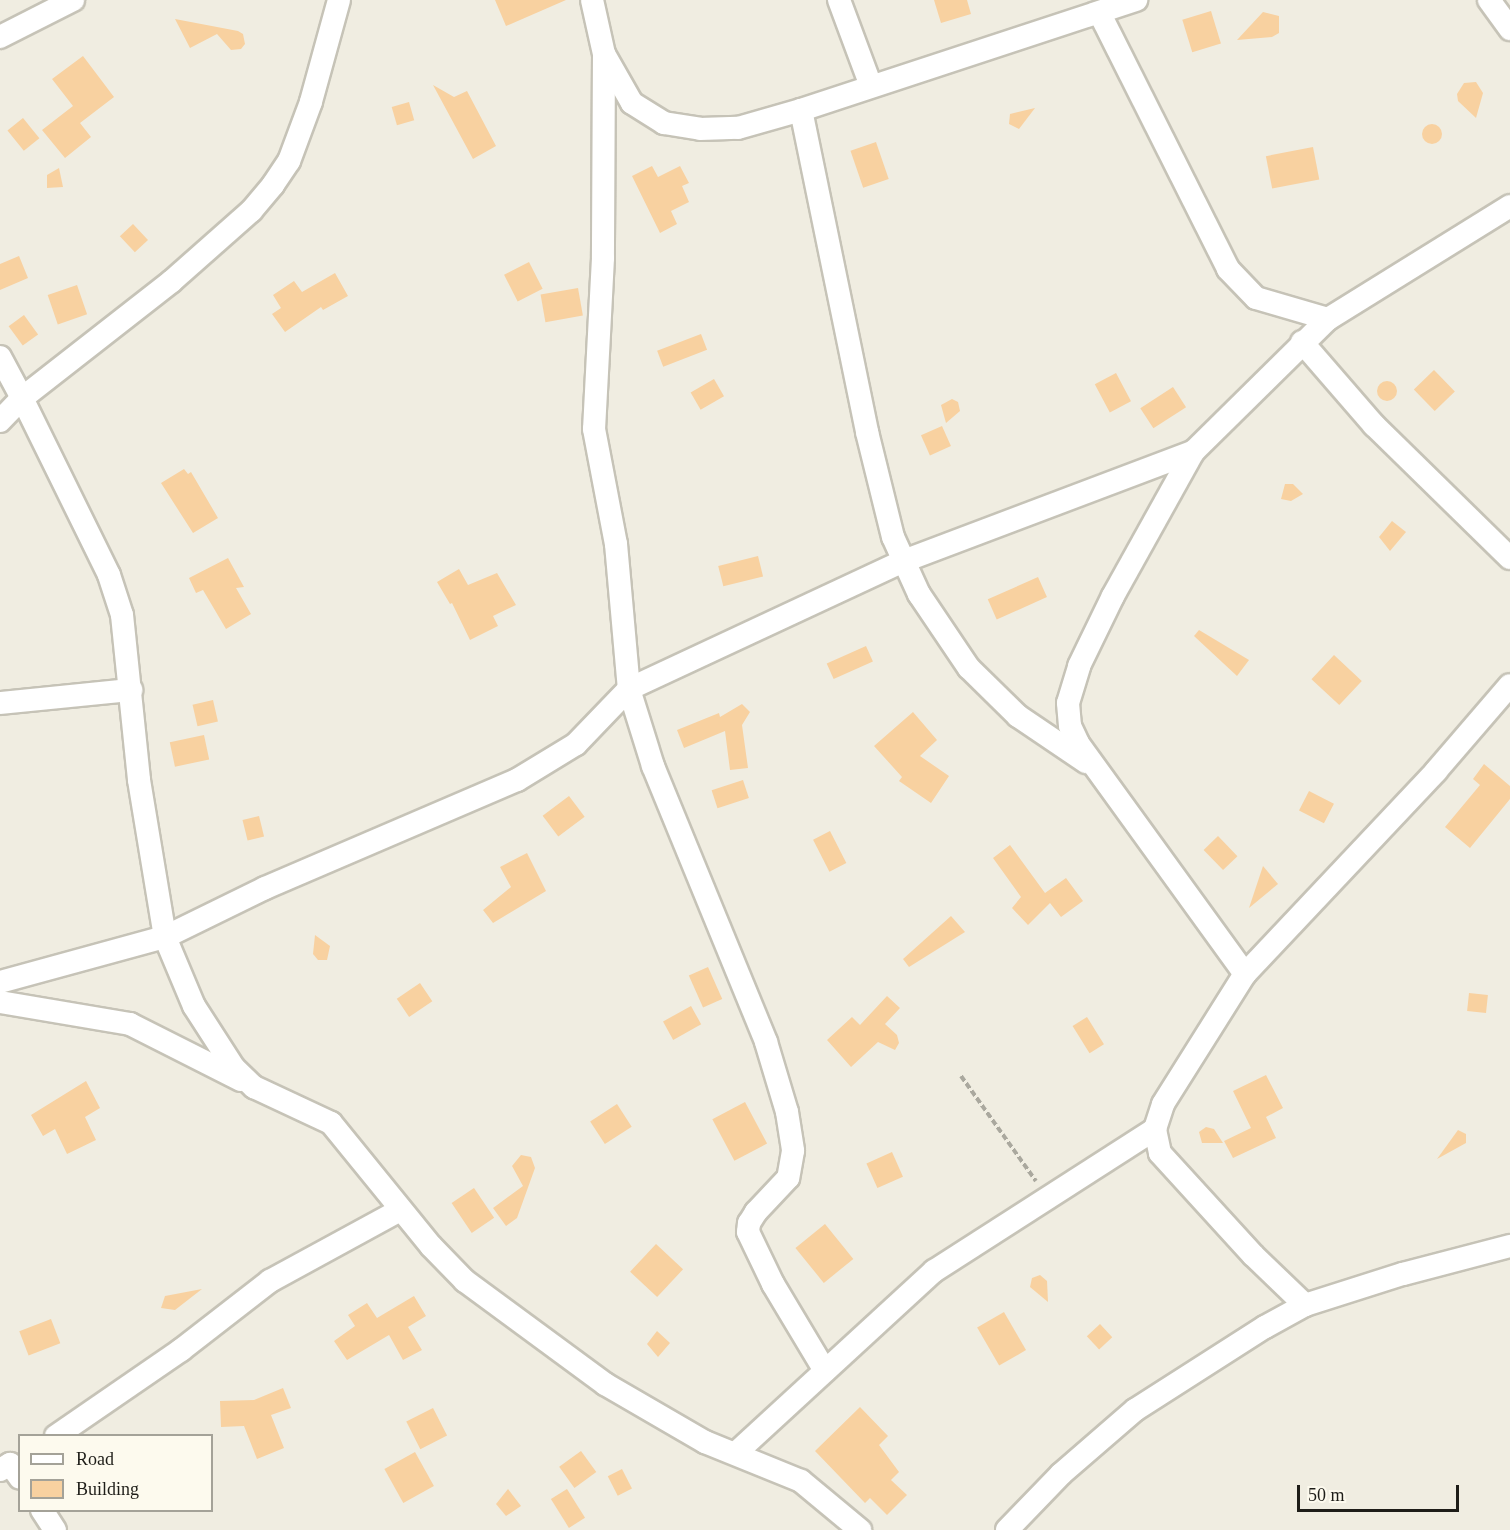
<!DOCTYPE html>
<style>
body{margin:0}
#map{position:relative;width:1510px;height:1530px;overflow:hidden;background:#f0ede1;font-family:"Times New Roman",serif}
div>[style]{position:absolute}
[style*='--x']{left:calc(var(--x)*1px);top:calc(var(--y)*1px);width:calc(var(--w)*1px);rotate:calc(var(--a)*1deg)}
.building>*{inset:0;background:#f8d1a0;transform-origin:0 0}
.round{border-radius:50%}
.path>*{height:4px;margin-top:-2px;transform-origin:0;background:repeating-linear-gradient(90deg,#aaa89e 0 6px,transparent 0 9px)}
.roads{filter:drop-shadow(2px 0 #c6c3b7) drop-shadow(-2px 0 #c6c3b7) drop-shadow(0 2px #c6c3b7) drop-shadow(0 -2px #c6c3b7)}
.minor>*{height:22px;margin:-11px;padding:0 11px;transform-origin:11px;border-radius:11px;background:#fff}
span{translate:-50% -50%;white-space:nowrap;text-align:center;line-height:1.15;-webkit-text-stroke:4.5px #fdfaee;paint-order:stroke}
.legend{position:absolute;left:18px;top:1434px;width:195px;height:78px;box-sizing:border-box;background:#fdfaee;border:2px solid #a4a298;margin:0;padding:8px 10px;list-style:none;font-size:18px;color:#1e1d18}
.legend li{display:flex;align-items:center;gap:12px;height:30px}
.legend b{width:30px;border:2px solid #a4a298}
.scale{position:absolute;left:1297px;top:1485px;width:162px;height:27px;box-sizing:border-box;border:3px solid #1e1d18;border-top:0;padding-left:8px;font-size:18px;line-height:21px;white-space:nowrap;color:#1e1d18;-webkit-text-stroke:4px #fdfaee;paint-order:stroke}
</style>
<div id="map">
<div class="building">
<div style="clip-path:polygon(495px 0,566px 0,506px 26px)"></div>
<div style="clip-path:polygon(934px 0,967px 0,971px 14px,941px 23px)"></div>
<div style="left:1211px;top:11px;width:34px;height:30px;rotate:73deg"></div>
<div style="clip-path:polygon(1263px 12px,1279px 16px,1279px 33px,1272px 37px,1237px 40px)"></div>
<div style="clip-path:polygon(175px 19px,238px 31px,243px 34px,245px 44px,241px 49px,231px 50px,217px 34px,190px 48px)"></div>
<div style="clip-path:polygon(83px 56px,114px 97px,80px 123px,91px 137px,65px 158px,42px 130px,73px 106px,52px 79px)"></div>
<div style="clip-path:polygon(1476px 82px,1483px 93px,1476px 118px,1458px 101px,1457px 94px,1464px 83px)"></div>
<div style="clip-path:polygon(433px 85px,454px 97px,467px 91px,496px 146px,473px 159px)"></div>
<div style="left:409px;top:102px;width:19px;height:18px;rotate:74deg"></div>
<div style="clip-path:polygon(1035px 108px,1019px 129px,1009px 124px,1010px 114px)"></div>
<div style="left:23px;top:118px;width:26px;height:20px;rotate:51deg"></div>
<div class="round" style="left:1422px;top:124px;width:20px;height:20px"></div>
<div style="left:876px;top:142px;width:39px;height:27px;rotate:71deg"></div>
<div style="left:1313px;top:147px;width:33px;height:48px;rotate:79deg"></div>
<div style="clip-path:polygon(652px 166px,658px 177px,680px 166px,689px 183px,682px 186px,689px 202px,671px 211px,677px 224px,660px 233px,632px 176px)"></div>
<div style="clip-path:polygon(59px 168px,63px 187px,47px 188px,47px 175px)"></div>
<div style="left:133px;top:224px;width:22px;height:18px;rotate:47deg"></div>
<div style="clip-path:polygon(19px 256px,28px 278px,0 290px,0 264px)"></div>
<div style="left:529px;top:262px;width:30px;height:28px;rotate:63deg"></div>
<div style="clip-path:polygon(335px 273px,348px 296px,323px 310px,321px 307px,285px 332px,272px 314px,281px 308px,273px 295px,294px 281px,302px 292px)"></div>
<div style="left:77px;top:285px;width:31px;height:31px;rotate:71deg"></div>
<div style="left:578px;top:288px;width:28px;height:38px;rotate:80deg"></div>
<div style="left:24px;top:315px;width:24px;height:19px;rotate:54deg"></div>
<div style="left:701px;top:334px;width:17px;height:47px;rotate:69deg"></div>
<div style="left:1434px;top:370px;width:30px;height:28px;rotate:46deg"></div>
<div style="left:1116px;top:373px;width:32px;height:24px;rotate:62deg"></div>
<div style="left:714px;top:379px;width:20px;height:27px;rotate:60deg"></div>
<div class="round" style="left:1377px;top:381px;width:20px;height:20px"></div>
<div style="left:1173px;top:387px;width:24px;height:39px;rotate:57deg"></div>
<div style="clip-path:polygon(952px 399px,958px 402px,960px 411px,946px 423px,941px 405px)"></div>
<div style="left:942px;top:426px;width:22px;height:23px;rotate:66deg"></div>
<div style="clip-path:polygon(184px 469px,188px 474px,191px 472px,218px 518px,193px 533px,161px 483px)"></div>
<div style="clip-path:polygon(1285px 484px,1293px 484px,1303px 494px,1291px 501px,1281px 499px)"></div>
<div style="clip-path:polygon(1392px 521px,1406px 532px,1390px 551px,1379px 537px)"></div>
<div style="left:758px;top:556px;width:21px;height:41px;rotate:76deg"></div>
<div style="clip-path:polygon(228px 558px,244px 587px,236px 588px,251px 614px,226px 629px,203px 590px,196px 593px,189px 578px)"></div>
<div style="clip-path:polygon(459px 569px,468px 585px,497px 573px,516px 605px,493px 616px,498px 626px,470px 640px,452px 603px,450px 604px,437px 582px)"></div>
<div style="left:1038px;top:577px;width:22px;height:55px;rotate:66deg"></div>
<div style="clip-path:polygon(1199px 630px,1249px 660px,1237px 676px,1194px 636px)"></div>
<div style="left:866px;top:646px;width:17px;height:43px;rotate:66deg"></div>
<div style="left:1334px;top:655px;width:38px;height:33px;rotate:43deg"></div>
<div style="left:213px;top:700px;width:22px;height:21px;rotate:77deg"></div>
<div style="clip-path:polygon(742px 704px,750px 712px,742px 725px,748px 768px,730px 770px,725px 731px,684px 748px,677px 730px,719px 713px,720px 717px)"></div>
<div style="clip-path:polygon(913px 712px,937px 740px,920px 756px,949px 776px,931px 803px,899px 781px,902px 777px,874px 746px)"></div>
<div style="left:204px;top:735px;width:25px;height:35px;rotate:78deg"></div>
<div style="clip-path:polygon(1484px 764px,1510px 786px,1510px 799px,1470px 848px,1445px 827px,1480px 785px,1473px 779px)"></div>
<div style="left:743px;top:780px;width:19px;height:33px;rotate:72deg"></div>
<div style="left:1309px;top:791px;width:28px;height:22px;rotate:27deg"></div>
<div style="left:569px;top:796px;width:26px;height:33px;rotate:53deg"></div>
<div style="left:259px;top:816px;width:21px;height:17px;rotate:76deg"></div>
<div style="left:830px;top:831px;width:36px;height:19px;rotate:63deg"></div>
<div style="left:1218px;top:836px;width:28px;height:20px;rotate:46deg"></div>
<div style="clip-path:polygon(1010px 845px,1045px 893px,1066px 878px,1083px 901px,1061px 917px,1050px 903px,1028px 925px,1012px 908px,1021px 897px,993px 858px)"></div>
<div style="clip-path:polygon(527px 853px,546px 891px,493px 923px,483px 910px,511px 887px,500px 867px)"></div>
<div style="clip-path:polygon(1263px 866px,1278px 884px,1249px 908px)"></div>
<div style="clip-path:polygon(951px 916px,965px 932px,909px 967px,903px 959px)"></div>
<div style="clip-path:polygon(315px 935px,330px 946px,327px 960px,318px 960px,313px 954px)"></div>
<div style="left:708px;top:967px;width:35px;height:21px;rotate:66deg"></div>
<div style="left:420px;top:983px;width:22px;height:28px;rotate:56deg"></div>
<div style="left:1469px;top:993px;width:19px;height:18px;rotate:6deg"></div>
<div style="clip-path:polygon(887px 996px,900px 1008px,885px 1024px,897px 1035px,899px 1043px,895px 1050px,878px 1042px,851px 1067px,827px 1040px,852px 1017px,860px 1025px)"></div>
<div style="left:691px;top:1006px;width:21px;height:32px;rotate:61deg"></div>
<div style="left:1087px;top:1017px;width:32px;height:17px;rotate:58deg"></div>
<div style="clip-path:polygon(1266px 1075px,1283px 1108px,1266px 1117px,1276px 1138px,1233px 1158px,1224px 1141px,1251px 1128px,1233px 1091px)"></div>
<div style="clip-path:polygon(86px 1081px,100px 1108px,85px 1117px,96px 1140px,67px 1154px,55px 1129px,43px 1136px,31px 1115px)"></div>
<div style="left:745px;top:1102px;width:47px;height:37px;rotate:62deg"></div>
<div style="left:617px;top:1104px;width:27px;height:32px;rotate:57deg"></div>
<div style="clip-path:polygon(1206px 1127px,1214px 1129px,1223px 1143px,1202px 1143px,1199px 1132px)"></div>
<div style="clip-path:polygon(1458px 1130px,1466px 1134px,1466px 1143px,1437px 1159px)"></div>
<div style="left:892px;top:1152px;width:27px;height:28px;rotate:66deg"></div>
<div style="clip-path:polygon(521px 1155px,531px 1157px,535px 1168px,517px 1218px,506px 1226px,493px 1208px,523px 1186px,512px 1166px)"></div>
<div style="left:474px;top:1188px;width:36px;height:27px;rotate:56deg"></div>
<div style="left:825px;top:1224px;width:45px;height:38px;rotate:51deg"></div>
<div style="left:656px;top:1244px;width:37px;height:38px;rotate:43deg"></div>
<div style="clip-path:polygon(1040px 1275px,1047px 1281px,1048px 1302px,1030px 1287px,1032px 1278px)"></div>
<div style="clip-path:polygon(202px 1289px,175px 1310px,161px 1308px,165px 1296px)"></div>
<div style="clip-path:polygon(414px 1296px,426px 1316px,408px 1327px,422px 1350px,403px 1360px,389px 1335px,347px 1360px,334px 1341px,355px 1326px,348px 1315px,367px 1303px,377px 1318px)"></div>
<div style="left:1004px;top:1312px;width:44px;height:31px;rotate:60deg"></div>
<div style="left:51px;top:1319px;width:26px;height:34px;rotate:69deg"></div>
<div style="left:1100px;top:1324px;width:18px;height:18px;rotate:47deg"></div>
<div style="clip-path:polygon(657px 1331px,670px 1343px,658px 1357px,647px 1344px)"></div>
<div style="clip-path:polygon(283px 1388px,291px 1408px,271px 1415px,284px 1448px,257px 1459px,244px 1426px,221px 1427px,220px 1401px,254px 1400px)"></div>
<div style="clip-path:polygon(860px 1407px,888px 1436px,879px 1445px,899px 1472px,891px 1480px,907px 1495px,887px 1515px,870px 1498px,865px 1503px,815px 1451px)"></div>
<div style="left:433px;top:1408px;width:31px;height:30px;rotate:63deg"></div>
<div style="left:581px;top:1451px;width:26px;height:27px;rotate:54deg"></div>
<div style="left:415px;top:1452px;width:39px;height:35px;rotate:61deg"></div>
<div style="left:622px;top:1469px;width:22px;height:16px;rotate:63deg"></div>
<div style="clip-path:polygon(508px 1489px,521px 1506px,506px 1516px,496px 1504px)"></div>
<div style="left:567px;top:1489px;width:34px;height:19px;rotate:58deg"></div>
</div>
<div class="path">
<div style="--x:961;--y:1076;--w:129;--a:54.5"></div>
</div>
<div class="roads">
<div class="minor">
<div style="--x:339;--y:0;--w:106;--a:105.4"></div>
<div style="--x:311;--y:102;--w:63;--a:110.4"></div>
<div style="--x:289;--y:161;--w:29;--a:124"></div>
<div style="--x:273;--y:185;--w:34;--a:130"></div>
<div style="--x:251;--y:211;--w:106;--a:138.5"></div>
<div style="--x:172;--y:281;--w:190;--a:142"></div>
<div style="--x:22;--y:398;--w:197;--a:63.8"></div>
<div style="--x:109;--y:575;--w:42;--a:72"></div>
<div style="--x:122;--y:615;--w:166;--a:84.1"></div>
<div style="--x:139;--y:780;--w:159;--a:80.6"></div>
<div style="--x:165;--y:937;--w:111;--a:-26.1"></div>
<div style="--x:265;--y:888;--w:274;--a:-23.2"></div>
<div style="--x:517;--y:780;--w:69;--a:-31.4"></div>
<div style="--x:576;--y:744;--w:76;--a:-46.1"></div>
<div style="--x:629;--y:689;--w:303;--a:-25"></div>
<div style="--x:904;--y:561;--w:309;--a:-20.7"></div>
<div style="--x:592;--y:0;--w:55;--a:77.5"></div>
<div style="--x:604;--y:54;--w:56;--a:60.3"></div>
<div style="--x:632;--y:103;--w:38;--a:32"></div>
<div style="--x:664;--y:123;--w:36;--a:9"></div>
<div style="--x:700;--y:129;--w:38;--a:-2"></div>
<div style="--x:738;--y:128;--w:66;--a:-15.9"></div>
<div style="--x:801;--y:110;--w:353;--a:-18.2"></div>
<div style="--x:839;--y:0;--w:92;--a:69.6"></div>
<div style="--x:1489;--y:0;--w:36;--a:54"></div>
<div style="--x:1100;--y:14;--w:285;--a:63.3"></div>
<div style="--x:1228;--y:269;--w:40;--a:46"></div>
<div style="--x:1256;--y:298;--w:75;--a:16.3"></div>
<div style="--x:0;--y:37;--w:82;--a:-26.9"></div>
<div style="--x:604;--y:54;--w:204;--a:90.3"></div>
<div style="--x:603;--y:258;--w:171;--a:93"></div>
<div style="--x:594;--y:429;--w:117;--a:79.2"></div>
<div style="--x:616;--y:544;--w:146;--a:84.9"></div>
<div style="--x:629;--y:689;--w:81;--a:72.7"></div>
<div style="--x:653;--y:766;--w:298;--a:67.7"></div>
<div style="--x:766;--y:1042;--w:73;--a:73.3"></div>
<div style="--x:787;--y:1112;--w:39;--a:81"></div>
<div style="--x:793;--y:1151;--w:27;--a:100"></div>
<div style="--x:788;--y:1178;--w:47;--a:133.3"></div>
<div style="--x:756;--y:1212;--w:13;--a:122"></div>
<div style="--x:749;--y:1223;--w:9;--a:96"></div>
<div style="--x:748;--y:1232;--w:58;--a:64.3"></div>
<div style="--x:773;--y:1284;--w:101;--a:59.1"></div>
<div style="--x:801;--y:110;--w:329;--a:78.4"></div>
<div style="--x:867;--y:432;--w:108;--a:76.1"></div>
<div style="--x:893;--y:537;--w:63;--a:65.5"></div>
<div style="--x:919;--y:594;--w:89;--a:56"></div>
<div style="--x:969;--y:668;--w:69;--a:44.4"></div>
<div style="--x:1018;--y:716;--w:82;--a:34.1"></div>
<div style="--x:1302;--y:342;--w:110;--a:49.1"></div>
<div style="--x:1374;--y:425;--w:190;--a:44.4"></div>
<div style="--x:0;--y:357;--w:47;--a:61.8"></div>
<div style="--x:22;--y:398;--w:32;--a:134"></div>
<div style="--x:0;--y:703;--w:132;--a:-5.7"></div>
<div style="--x:1245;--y:974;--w:279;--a:-46.7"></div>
<div style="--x:1436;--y:771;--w:113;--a:-49.3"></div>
<div style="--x:0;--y:982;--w:171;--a:-15.3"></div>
<div style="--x:165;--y:937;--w:75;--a:67.2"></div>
<div style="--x:194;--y:1006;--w:74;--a:57.2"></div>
<div style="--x:234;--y:1068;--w:28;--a:44"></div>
<div style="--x:254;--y:1087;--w:85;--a:25.1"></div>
<div style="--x:331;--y:1123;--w:159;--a:50.9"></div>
<div style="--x:431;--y:1246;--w:49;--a:45.8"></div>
<div style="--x:465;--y:1281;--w:174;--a:36.3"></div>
<div style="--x:605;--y:1384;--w:116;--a:30.1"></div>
<div style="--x:705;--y:1442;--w:104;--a:22.1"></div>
<div style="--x:801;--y:1481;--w:77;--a:39.7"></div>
<div style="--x:0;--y:1002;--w:132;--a:9.6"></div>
<div style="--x:130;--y:1024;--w:124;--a:26.8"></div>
<div style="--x:1305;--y:1305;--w:72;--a:-136.1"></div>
<div style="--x:1253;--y:1255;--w:138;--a:-132.4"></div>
<div style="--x:1160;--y:1153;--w:25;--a:-102"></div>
<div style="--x:1155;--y:1129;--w:26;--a:-72"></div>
<div style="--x:1163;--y:1104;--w:154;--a:-57.8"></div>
<div style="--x:1245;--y:974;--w:285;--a:-125.9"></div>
<div style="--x:1078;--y:743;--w:19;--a:-115"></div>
<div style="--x:1070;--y:726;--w:23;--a:-95"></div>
<div style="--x:1068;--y:703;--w:39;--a:-73"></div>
<div style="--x:1079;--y:666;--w:78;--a:-64.1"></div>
<div style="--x:1113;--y:596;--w:165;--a:-60.9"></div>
<div style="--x:1193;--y:452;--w:190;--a:-44.6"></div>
<div style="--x:1328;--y:319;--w:214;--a:-31.8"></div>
<div style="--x:56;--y:1436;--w:152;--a:-34.5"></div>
<div style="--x:181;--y:1350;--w:113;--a:-37.8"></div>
<div style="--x:270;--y:1281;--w:148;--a:-28.6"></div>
<div style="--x:736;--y:1453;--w:269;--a:-42.6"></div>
<div style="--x:934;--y:1271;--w:263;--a:-32.7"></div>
<div style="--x:0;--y:1470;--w:12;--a:-31"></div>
<div style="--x:10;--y:1464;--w:17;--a:54"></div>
<div style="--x:42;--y:1510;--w:24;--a:57"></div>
<div style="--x:1007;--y:1530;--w:78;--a:-46"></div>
<div style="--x:1061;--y:1474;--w:98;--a:-40.9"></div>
<div style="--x:1135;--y:1410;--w:154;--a:-32.6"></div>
<div style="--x:1265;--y:1327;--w:46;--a:-28.8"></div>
<div style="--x:1305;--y:1305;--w:103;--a:-17.6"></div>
<div style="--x:1403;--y:1274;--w:111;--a:-14.7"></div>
</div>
</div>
<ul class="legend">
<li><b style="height:8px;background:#fff"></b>Road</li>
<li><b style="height:16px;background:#f8d1a0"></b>Building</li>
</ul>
<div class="scale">50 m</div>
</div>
